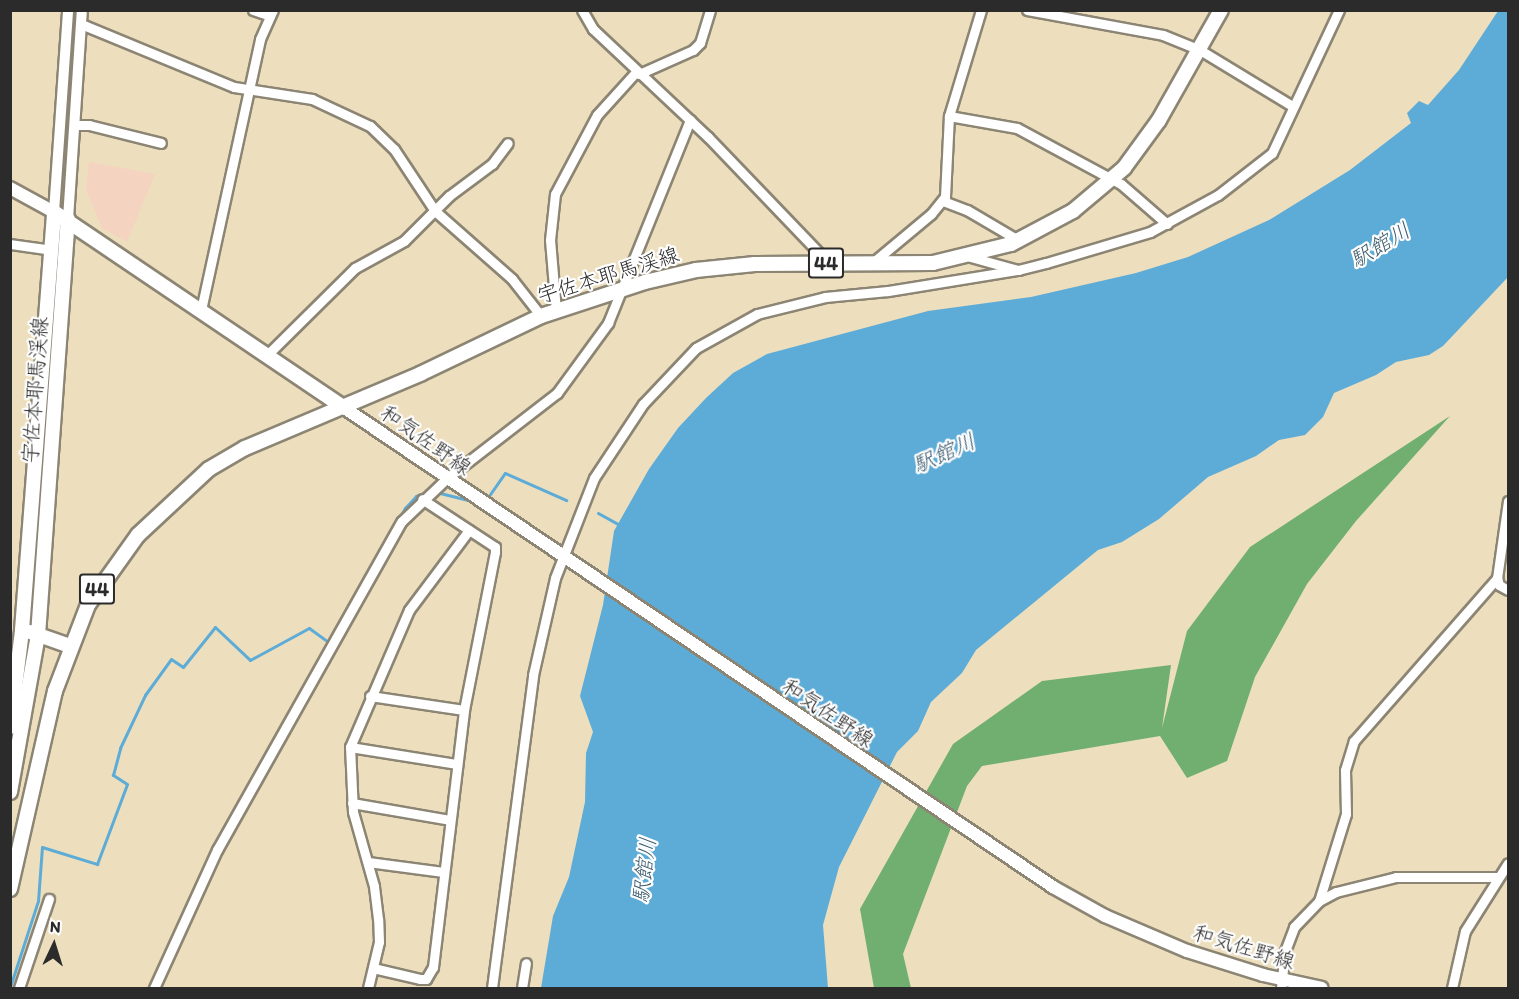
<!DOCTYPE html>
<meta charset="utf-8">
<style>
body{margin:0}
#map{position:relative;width:1519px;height:999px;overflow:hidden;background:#eddfbd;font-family:Itim,"Klee One",sans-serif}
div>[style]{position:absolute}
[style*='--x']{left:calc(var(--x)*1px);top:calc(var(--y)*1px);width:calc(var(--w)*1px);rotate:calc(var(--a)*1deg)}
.built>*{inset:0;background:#f4d3c0}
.forest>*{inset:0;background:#71af70}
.water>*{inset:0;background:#5dabd7}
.stream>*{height:3px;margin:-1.5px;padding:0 1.5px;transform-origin:1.5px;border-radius:1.5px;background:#5dabd7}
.roads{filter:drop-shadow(2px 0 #8c8574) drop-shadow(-2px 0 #8c8574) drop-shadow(0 2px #8c8574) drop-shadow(0 -2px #8c8574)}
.minor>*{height:9px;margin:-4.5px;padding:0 4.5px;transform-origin:4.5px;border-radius:4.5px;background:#fff}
.tertiary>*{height:10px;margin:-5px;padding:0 5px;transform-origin:5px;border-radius:5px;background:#fff}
.secondary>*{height:12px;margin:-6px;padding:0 6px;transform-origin:6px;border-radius:6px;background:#fff}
.primary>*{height:14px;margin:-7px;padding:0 7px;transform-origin:7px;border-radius:7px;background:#fff}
span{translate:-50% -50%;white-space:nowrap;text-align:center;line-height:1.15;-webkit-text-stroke:4.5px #fff;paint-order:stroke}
.shield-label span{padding:2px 4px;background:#fff;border:2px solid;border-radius:4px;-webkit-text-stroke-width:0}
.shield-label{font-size:20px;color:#2b2b2b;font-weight:700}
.street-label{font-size:21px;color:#2b2b2b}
.water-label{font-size:22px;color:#3f5e70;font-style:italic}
.frame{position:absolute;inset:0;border:12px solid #2b2b2b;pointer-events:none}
.north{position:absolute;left:24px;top:915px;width:60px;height:60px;-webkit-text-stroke:4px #fff;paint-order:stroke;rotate:4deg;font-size:16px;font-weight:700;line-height:24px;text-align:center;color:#2b2b2b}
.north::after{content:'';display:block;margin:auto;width:21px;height:27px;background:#2b2b2b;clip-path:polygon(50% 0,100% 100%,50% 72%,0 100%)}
</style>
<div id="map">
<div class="built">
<div style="clip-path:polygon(89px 162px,155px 174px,127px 242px,102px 228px,86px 190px)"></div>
</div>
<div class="forest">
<div style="clip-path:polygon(1450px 416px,1356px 521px,1307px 584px,1255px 677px,1227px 761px,1187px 778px,1160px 736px,982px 766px,967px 786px,903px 954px,911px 988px,874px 988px,860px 909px,953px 744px,1042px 681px,1171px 665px,1162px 728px,1187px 631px,1250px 547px)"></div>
</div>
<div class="water">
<div style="clip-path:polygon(1498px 11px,1508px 11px,1508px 277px,1443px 346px,1429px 355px,1396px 362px,1376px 375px,1334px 393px,1323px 417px,1305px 435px,1279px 440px,1256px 456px,1208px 477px,1159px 519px,1122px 542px,1098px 550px,976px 650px,962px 673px,931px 702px,918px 731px,897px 752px,839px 867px,823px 925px,828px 988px,541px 988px,553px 916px,569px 877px,585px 802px,586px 753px,593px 732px,580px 696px,603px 605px,614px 531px,649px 469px,678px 428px,706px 398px,733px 373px,767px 354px,928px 311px,1031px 297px,1136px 273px,1188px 257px,1269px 220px,1350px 170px,1411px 123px,1407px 113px,1419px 101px,1428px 105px,1459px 70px)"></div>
</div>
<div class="stream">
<div style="--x:436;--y:492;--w:38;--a:14"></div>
<div style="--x:486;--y:500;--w:33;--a:-55"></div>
<div style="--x:505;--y:473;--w:67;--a:23.9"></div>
<div style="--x:598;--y:513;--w:25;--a:29"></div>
<div style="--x:376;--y:558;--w:58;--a:-59.9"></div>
<div style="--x:405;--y:508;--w:16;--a:-47"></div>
<div style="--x:416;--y:496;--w:14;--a:-21"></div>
<div style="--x:10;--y:987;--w:90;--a:-72"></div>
<div style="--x:38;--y:901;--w:54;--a:-85.8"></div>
<div style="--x:42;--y:847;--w:58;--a:17.2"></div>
<div style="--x:97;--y:864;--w:85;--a:-69.4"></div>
<div style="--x:127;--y:784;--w:17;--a:-147"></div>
<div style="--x:113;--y:775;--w:28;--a:-75"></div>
<div style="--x:120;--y:748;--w:59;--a:-64.7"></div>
<div style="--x:145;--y:695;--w:44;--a:-54.2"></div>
<div style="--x:171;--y:659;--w:14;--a:34"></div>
<div style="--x:183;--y:667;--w:51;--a:-51.3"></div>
<div style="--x:215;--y:627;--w:48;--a:43.3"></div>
<div style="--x:250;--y:660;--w:67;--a:-28.5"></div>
<div style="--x:309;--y:628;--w:24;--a:36"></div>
<div style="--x:328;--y:642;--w:14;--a:-56"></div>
</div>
<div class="roads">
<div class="minor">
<div style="--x:253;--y:10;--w:18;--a:19"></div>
<div style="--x:582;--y:10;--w:22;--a:60"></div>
<div style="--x:593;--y:29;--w:158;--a:43.2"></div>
<div style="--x:708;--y:137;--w:175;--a:46.2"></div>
<div style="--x:1027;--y:10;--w:138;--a:10.4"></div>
<div style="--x:1163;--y:35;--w:40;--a:22"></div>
<div style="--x:1200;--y:50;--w:108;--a:31.3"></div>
<div style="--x:81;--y:24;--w:165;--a:22.4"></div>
<div style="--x:234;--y:87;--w:79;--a:8.7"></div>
<div style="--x:312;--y:99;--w:64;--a:25"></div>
<div style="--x:370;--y:126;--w:33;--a:44"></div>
<div style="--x:394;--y:149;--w:74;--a:56.5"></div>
<div style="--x:435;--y:211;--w:103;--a:41.4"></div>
<div style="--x:512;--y:279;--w:47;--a:51.9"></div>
<div style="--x:639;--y:74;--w:59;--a:-24"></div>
<div style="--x:693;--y:50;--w:10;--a:-45"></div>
<div style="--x:700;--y:43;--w:34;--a:-73"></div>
<div style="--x:949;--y:116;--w:69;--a:10"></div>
<div style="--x:1017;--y:128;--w:118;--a:28.3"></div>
<div style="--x:1121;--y:184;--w:61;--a:41"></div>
<div style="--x:75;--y:125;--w:14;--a:0"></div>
<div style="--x:89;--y:125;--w:74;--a:14"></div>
<div style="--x:943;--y:201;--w:26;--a:21"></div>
<div style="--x:967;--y:210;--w:59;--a:30.5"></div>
<div style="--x:10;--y:244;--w:42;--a:8.1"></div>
<div style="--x:967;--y:256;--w:53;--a:15.4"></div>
<div style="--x:1018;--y:270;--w:29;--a:-14"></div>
<div style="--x:1046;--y:263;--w:109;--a:-16.6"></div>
<div style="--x:1150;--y:232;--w:77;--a:-28.6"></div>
<div style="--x:1218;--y:195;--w:68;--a:-37.9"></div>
<div style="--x:1272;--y:153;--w:158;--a:-64.9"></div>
<div style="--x:871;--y:264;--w:78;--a:-39.8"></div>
<div style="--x:931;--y:214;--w:22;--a:-51"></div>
<div style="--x:945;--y:197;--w:81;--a:-87.2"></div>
<div style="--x:949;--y:116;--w:111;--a:-73.2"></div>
<div style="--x:201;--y:310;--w:277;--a:-77.7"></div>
<div style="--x:260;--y:39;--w:32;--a:-66"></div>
<div style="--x:556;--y:311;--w:71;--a:-94.8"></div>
<div style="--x:550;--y:240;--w:46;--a:-83.8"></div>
<div style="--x:555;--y:194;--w:89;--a:-62"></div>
<div style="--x:597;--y:115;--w:58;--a:-47.8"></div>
<div style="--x:267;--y:355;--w:124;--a:-44.7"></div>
<div style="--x:355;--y:268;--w:56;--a:-28.9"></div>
<div style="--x:404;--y:241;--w:64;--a:-45"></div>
<div style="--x:449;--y:196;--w:54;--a:-36.7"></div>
<div style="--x:492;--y:164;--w:26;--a:-53"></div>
<div style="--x:1508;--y:501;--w:78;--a:98.1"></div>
<div style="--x:1497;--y:578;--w:7;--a:74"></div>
<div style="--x:1499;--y:585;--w:10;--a:29"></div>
<div style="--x:370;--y:696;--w:95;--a:8.5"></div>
<div style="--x:350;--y:747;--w:107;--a:9.1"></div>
<div style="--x:352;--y:803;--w:99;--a:9.8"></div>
<div style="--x:368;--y:862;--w:76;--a:7.6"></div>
<div style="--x:1319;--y:901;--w:91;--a:-72.8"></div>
<div style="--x:1346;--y:814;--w:44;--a:-91.3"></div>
<div style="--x:1345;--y:770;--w:30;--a:-73"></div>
<div style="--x:1354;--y:741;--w:217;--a:-48.7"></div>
<div style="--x:373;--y:968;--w:48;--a:13.2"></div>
<div style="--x:420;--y:979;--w:6;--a:0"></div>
<div style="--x:426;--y:979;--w:14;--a:-60"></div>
<div style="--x:433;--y:967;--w:259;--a:-83.1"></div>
<div style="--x:464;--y:710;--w:161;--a:-78.9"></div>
<div style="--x:495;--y:552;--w:5;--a:-90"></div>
<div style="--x:495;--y:547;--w:87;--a:-146.7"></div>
<div style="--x:19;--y:988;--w:94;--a:-71.4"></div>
<div style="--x:154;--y:988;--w:152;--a:-65.5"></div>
<div style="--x:217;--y:850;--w:377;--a:-60.7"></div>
<div style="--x:402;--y:521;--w:62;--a:-43.7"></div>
<div style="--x:447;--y:478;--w:139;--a:-37.7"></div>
<div style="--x:557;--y:393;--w:87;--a:-53.9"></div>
<div style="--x:608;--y:323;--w:219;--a:-68"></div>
<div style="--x:368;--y:988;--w:47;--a:-76.6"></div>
<div style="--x:379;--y:942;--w:23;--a:-92"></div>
<div style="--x:378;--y:919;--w:33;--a:-97"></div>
<div style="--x:374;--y:886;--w:77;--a:-105.8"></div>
<div style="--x:353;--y:812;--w:65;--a:-92.6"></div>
<div style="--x:350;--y:747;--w:149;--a:-66.7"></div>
<div style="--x:409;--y:610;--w:100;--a:-53.1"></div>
<div style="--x:492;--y:988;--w:316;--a:-82.5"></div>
<div style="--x:533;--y:675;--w:99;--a:-77.2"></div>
<div style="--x:555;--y:578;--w:107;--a:-68.7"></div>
<div style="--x:594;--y:478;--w:89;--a:-56.5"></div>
<div style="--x:643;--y:404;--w:77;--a:-46.6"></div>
<div style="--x:696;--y:348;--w:70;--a:-29.1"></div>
<div style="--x:757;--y:314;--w:70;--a:-14"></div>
<div style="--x:825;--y:297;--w:63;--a:-5.4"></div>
<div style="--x:888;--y:291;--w:132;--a:-9.2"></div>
<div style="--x:522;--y:988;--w:25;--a:-81"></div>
<div style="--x:1281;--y:988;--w:37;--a:-84"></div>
<div style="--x:1285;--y:951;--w:26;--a:-69"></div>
<div style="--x:1294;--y:927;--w:36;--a:-46"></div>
<div style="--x:1319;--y:901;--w:19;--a:-28"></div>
<div style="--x:1336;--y:892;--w:62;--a:-14"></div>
<div style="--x:1396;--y:877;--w:102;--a:0"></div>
<div style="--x:1452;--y:988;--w:58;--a:-77.2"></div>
<div style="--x:1465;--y:931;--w:80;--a:-57.7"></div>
</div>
<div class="tertiary">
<div style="--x:54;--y:212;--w:202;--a:-86"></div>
<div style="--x:68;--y:219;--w:209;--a:-86.2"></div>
</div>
<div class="secondary">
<div style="--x:10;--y:188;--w:50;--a:28.6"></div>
<div style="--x:343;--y:407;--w:857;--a:34.06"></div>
<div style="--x:1053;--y:887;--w:60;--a:29.1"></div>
<div style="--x:1105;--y:916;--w:89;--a:23.1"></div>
<div style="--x:1187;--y:951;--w:80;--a:17.5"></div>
<div style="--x:1263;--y:975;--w:60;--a:12.4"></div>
</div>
<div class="primary">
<div style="--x:30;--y:632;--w:42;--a:19.3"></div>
<div style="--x:10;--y:727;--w:98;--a:-82.9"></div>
<div style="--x:22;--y:630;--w:419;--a:-85.6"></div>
<div style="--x:54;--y:212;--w:349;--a:34"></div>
<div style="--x:10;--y:792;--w:159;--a:-79.9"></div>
<div style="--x:38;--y:635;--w:417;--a:-85.9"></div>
<div style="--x:10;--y:889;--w:203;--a:-77.2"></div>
<div style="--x:55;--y:691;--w:92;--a:-69"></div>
<div style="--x:88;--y:605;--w:86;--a:-54.5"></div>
<div style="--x:138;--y:535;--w:97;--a:-42.9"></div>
<div style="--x:209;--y:469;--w:42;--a:-30.3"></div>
<div style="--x:245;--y:448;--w:190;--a:-22.9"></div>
<div style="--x:420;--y:374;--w:134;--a:-25.6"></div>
<div style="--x:541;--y:316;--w:109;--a:-18.1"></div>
<div style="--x:645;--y:282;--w:52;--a:-13.2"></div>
<div style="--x:696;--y:270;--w:59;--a:-5.8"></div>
<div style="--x:755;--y:264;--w:178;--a:-0.3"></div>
<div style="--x:933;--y:263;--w:80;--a:-13.7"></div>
<div style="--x:1011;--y:244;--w:70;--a:-28"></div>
<div style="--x:1073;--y:211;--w:67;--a:-40.1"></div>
<div style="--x:1124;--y:168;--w:59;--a:-53.9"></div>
<div style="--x:1159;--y:120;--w:126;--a:-60.6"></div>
</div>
</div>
<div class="shield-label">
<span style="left:826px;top:263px">44</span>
<span style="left:97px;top:589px">44</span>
</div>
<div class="street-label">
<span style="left:608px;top:275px;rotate:-17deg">宇佐本耶馬渓線</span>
<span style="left:35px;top:390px;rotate:-86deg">宇佐本耶馬渓線</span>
<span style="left:426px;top:440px;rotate:35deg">和気佐野線</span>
<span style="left:828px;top:713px;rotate:34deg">和気佐野線</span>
<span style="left:1244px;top:947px;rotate:17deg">和気佐野線</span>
</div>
<div class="water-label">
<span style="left:1380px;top:245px;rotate:-31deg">駅館川</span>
<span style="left:944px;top:453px;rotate:-24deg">駅館川</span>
<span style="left:644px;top:870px;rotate:-83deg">駅館川</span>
</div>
<div class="frame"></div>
<div class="north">N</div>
</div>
